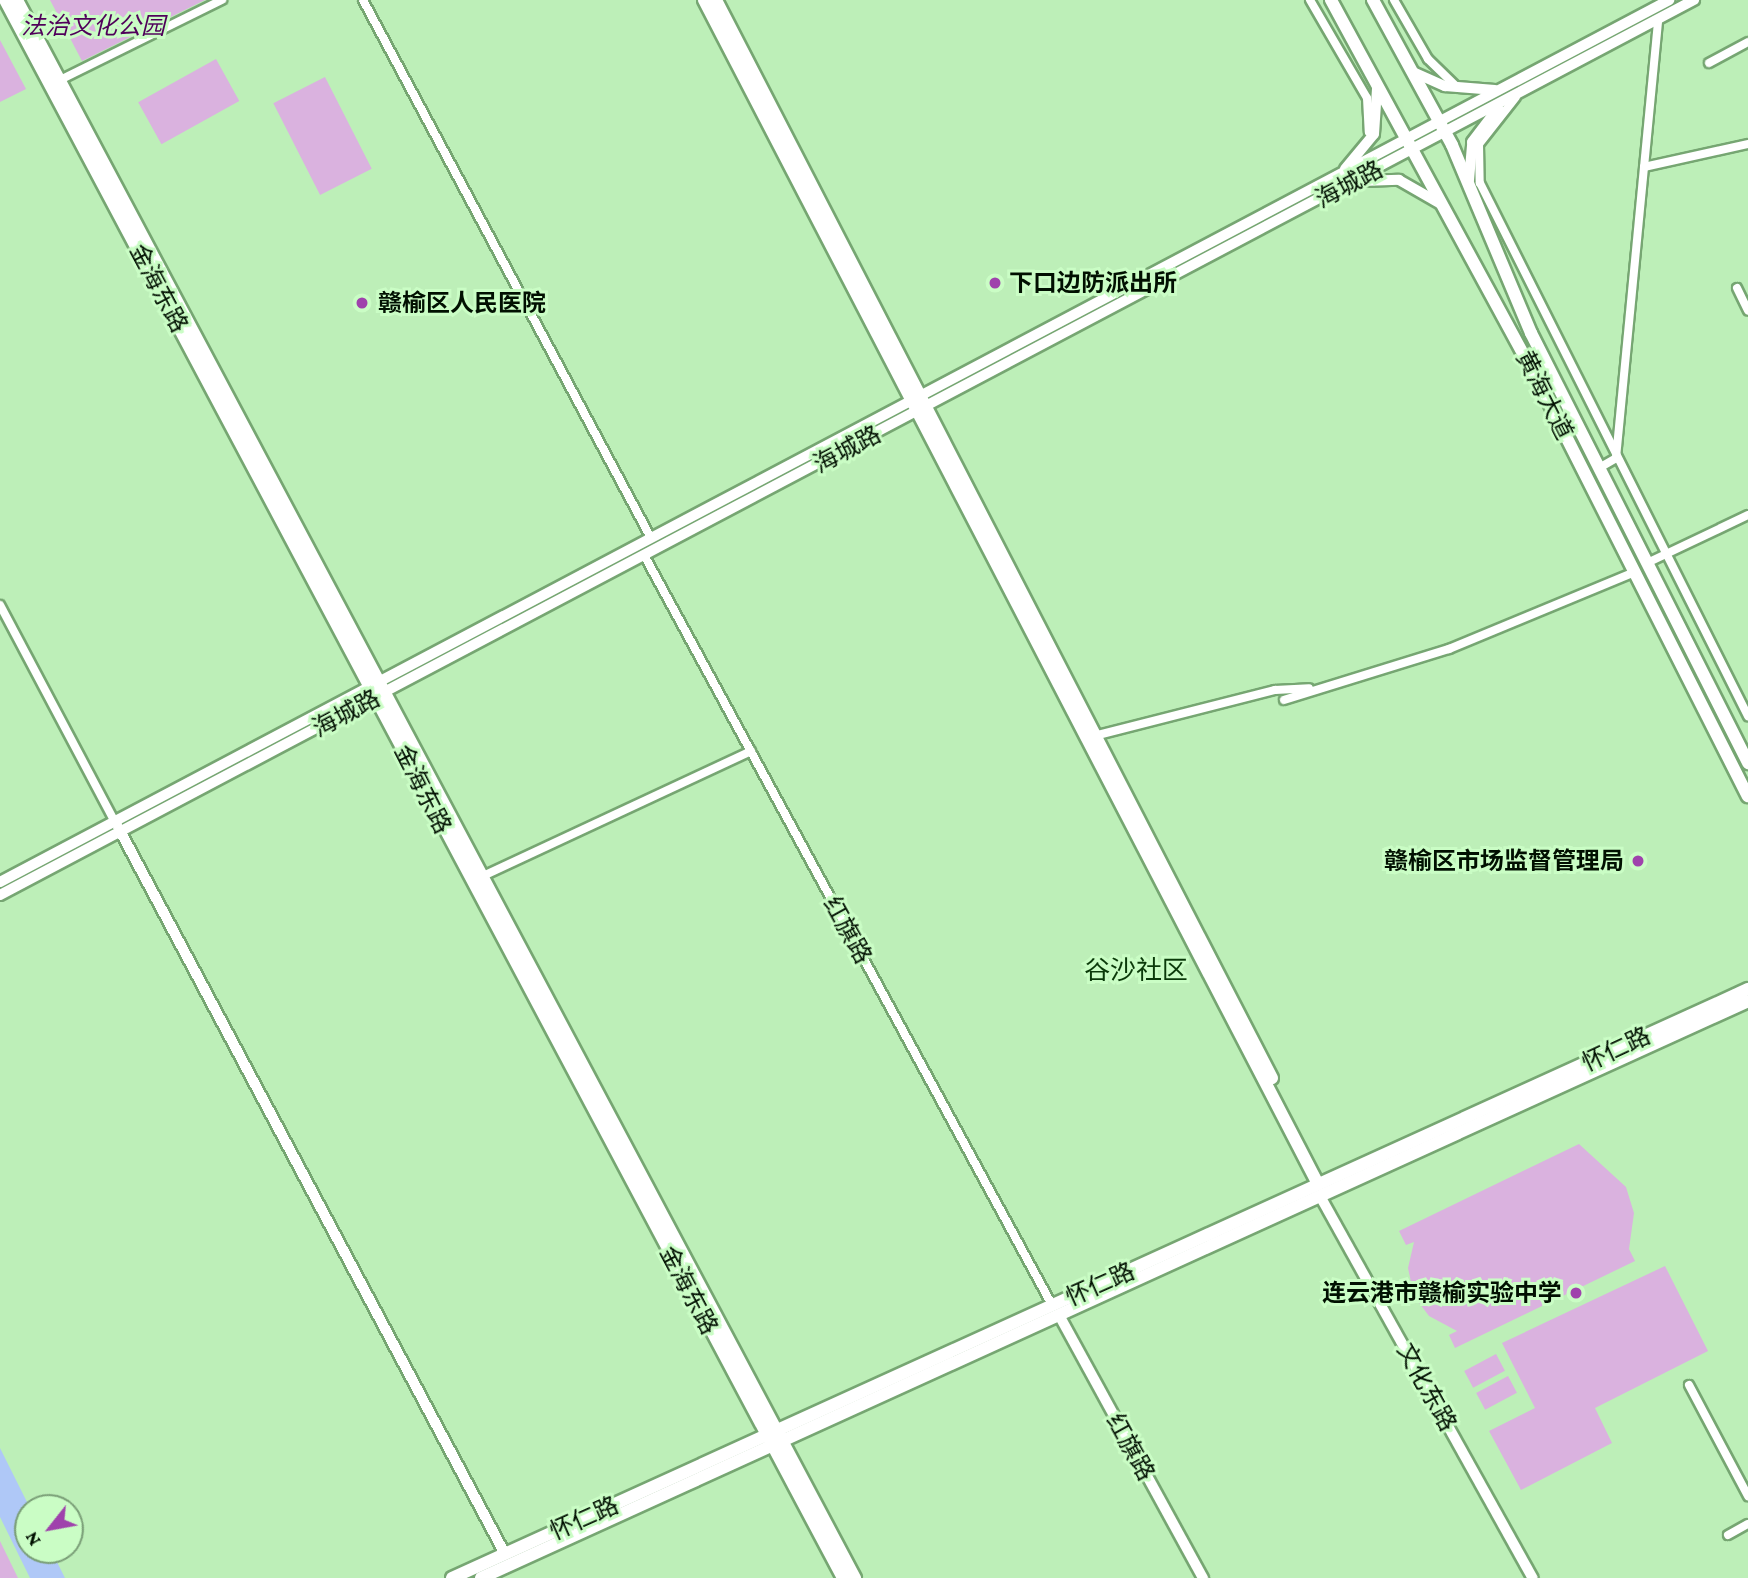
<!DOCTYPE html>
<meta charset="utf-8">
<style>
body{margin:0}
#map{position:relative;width:1748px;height:1578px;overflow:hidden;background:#bdefb8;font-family:"Crimson Pro","Noto Sans SC",serif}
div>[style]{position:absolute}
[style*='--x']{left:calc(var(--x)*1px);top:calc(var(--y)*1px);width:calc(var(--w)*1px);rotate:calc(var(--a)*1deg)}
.green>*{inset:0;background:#dab2df;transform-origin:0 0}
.water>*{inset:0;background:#afc8f7}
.roads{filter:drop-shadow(2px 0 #76a672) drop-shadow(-2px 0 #76a672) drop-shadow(0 2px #76a672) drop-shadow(0 -2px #76a672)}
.minor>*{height:8px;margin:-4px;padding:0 4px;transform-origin:4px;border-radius:4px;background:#fff}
.tertiary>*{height:10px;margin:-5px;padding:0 5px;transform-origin:5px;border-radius:5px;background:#fff}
.secondary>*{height:12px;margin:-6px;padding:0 6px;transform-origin:6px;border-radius:6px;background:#fff}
.primary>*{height:12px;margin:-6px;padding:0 6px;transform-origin:6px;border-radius:6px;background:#fff}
.dots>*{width:19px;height:19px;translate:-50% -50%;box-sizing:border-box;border:4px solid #cafdc5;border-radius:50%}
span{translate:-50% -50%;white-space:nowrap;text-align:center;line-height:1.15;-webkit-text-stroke:6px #cafdc5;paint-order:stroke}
.park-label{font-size:24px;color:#50005a;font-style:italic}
.street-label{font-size:24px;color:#011001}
.poi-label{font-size:24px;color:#011001;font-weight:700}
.left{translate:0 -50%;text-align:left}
.right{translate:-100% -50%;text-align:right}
.neighbourhood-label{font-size:26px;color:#0a3909}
.north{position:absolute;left:14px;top:1494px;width:70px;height:70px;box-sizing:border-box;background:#cafdc5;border:2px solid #7a9e77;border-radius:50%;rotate:239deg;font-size:19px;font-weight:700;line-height:28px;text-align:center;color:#011001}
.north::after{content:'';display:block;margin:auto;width:24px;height:32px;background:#9f42ac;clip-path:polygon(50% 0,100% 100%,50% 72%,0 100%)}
</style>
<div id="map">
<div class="green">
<div style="clip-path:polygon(50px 0,205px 0,82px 61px)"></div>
<div style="clip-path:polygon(0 40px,26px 89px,0 102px)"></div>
<div style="left:216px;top:59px;width:48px;height:89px;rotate:61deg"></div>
<div style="left:325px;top:77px;width:103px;height:58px;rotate:63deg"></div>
<div style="clip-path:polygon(1579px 1144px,1626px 1187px,1634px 1213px,1629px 1249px,1635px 1261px,1455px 1348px,1449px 1335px,1457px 1331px,1429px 1316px,1414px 1296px,1408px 1268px,1414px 1242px,1406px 1245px,1399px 1231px)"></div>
<div style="clip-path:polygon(1665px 1266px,1708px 1351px,1595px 1408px,1612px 1443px,1521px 1490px,1489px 1431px,1535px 1408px,1502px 1343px)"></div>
<div style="left:1496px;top:1354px;width:19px;height:36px;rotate:62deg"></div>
<div style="left:1508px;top:1376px;width:19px;height:36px;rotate:62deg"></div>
<div style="clip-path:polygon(0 1541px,18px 1578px,0 1578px)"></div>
</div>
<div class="water">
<div style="clip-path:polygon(0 1448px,30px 1508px,28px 1550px,51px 1550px,65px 1578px,30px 1578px,0 1517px)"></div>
</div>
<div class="roads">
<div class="minor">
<div style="--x:363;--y:0;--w:610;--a:61.84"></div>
<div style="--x:1310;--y:0;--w:113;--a:59.8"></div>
<div style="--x:1367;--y:98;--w:34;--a:87"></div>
<div style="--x:1394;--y:0;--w:68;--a:60"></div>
<div style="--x:1428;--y:59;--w:40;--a:44"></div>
<div style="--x:1709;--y:63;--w:44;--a:-28.3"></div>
<div style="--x:60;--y:80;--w:181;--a:-26.3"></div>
<div style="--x:1516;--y:97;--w:60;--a:128.2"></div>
<div style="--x:1479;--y:144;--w:39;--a:89"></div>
<div style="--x:1480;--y:183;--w:597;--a:63.31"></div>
<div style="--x:1644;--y:167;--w:107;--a:-12.5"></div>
<div style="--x:1737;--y:288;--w:25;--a:64"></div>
<div style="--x:1599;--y:468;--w:20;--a:-30"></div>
<div style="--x:1616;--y:458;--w:441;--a:-84.5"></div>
<div style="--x:644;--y:555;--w:854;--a:61.45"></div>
<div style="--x:1647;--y:563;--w:112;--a:-25.4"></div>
<div style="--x:0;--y:605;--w:246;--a:62.1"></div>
<div style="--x:1284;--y:700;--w:173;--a:-17.2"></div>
<div style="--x:1449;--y:649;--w:201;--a:-22.5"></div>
<div style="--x:1094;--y:736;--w:187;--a:-14.3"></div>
<div style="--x:1275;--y:690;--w:34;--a:-3"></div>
<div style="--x:481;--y:877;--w:298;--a:-25"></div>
<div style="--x:1689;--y:1385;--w:126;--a:62"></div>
<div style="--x:1728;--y:1535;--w:23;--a:-29"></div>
</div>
<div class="tertiary">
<div style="--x:1413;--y:72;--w:35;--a:24"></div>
<div style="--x:1445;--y:86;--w:50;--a:4.6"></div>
<div style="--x:1345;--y:169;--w:45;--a:-50.4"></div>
<div style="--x:1374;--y:134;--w:45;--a:-86.2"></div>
<div style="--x:1469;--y:180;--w:38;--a:-85"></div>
<div style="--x:1472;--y:142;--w:43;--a:-52.6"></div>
<div style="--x:1361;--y:181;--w:38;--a:-2"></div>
<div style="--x:1399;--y:180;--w:48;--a:29.7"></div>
<div style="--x:118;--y:827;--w:824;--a:61.97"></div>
<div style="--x:0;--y:882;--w:1888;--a:-27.85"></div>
<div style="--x:0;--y:895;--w:1916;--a:-27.85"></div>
<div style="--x:1320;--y:1196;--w:437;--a:60.9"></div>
<div style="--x:1059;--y:1315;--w:300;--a:61.3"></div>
</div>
<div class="secondary">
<div style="--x:5;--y:0;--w:1787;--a:62.03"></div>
<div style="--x:17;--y:0;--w:1787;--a:62.03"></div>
<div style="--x:704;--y:0;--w:1334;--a:62.59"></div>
<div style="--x:716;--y:0;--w:1213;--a:62.72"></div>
<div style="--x:452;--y:1578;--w:1424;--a:-24.44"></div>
<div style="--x:481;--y:1578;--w:1392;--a:-24.48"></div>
</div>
<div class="primary">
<div style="--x:1331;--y:0;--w:427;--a:61.5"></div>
<div style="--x:1535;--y:375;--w:472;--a:63.2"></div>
<div style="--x:1373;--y:0;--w:165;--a:61.4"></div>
<div style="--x:1452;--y:145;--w:204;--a:67.2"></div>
<div style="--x:1531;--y:333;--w:482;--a:63.2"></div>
</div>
</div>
<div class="dots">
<div style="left:995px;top:283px;background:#9f42ac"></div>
<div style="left:362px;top:303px;background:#9f42ac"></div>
<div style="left:1638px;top:861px;background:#9f42ac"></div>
<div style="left:1576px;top:1293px;background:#9f42ac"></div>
</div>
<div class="park-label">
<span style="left:93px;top:26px">法治文化公园</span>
</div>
<div class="street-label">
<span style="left:1349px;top:184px;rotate:-28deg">海城路</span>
<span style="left:159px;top:288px;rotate:62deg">金海东路</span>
<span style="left:1545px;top:395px;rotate:63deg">黄海大道</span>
<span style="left:847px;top:449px;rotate:-28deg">海城路</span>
<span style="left:346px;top:713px;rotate:-28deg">海城路</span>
<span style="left:423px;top:789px;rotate:63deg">金海东路</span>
<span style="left:848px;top:930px;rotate:61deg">红旗路</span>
<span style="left:1616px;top:1049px;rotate:-25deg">怀仁路</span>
<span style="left:1100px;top:1284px;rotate:-24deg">怀仁路</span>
<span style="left:689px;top:1290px;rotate:62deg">金海东路</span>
<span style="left:1427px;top:1387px;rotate:61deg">文化东路</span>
<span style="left:1131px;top:1447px;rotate:61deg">红旗路</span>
<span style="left:584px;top:1518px;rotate:-24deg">怀仁路</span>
</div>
<div class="poi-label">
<span class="left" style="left:1009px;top:283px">下口边防派出所</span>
<span class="left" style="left:378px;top:303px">赣榆区人民医院</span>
<span class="right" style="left:1624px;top:861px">赣榆区市场监督管理局</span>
<span class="right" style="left:1562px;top:1293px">连云港市赣榆实验中学</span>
</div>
<div class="neighbourhood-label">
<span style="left:1136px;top:971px">谷沙社区</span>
</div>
<div class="north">N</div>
</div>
